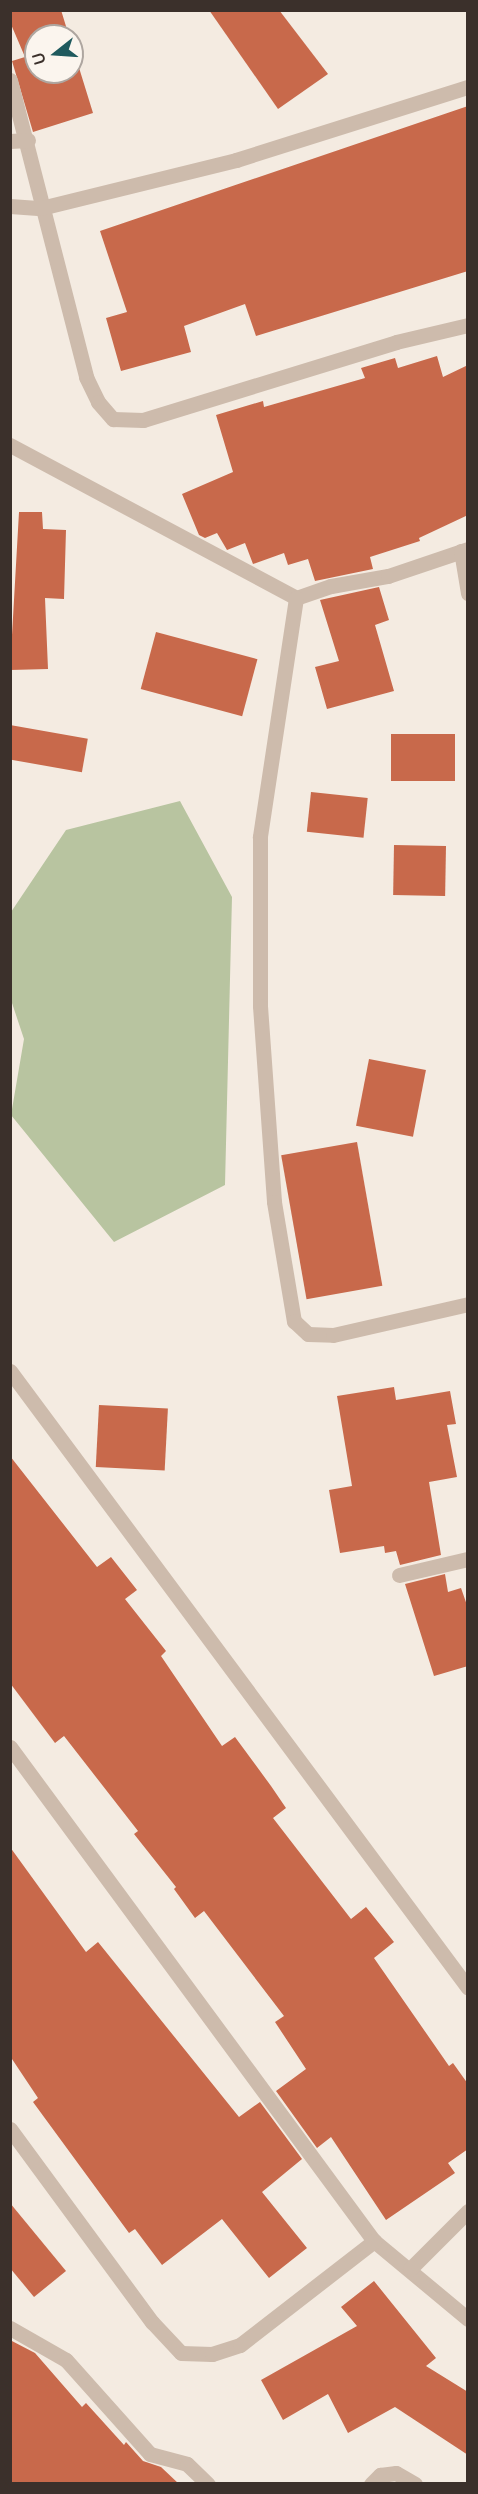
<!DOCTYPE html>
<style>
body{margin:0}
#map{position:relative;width:478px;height:2494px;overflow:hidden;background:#f4ebe1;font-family:Manrope,sans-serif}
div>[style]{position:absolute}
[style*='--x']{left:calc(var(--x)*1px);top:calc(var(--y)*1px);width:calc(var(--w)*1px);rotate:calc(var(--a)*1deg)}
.green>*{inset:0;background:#b8c4a0}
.building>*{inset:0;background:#c8694b;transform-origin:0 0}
.minor>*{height:15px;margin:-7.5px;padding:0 7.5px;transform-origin:7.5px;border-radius:7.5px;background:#cdbbac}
span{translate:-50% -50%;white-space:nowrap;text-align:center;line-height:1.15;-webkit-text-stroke:6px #fbf5ee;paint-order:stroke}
.frame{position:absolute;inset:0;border:12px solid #3b302b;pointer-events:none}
.north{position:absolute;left:24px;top:24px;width:60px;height:60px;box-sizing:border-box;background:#fbf5ee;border:2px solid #aea6a0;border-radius:50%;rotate:253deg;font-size:16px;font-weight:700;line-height:24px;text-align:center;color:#3b302b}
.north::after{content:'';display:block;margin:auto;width:21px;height:27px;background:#1f5a5e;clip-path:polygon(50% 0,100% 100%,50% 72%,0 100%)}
</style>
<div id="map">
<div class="green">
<div style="clip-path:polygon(180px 801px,232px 897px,225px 1185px,114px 1242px,11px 1115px,24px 1039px,11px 1000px,11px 912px,66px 830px)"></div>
</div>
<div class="building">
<div style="clip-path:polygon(10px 10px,61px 10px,69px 36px,36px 36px,36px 72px,72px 72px,72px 45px,93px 113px,33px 132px,12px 61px,25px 57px,10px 22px)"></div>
<div style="clip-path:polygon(209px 10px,279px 10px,328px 74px,278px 109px)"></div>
<div style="clip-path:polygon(468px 106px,468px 271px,256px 336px,245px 304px,184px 326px,191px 352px,121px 371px,106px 318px,127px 312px,100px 231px)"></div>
<div style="clip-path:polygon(437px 356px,443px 377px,468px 365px,468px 515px,419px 538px,420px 541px,370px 557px,373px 569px,315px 581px,308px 559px,288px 565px,284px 553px,253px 564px,245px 543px,227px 550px,217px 533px,205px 538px,199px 535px,182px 494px,233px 472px,216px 415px,263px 401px,264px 407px,365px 378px,361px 368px,395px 358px,398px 368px)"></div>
<div style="clip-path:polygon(19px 512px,42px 512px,43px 529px,66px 530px,64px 599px,45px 598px,48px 669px,10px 670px)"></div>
<div style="clip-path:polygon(379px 587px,389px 620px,375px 625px,394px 691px,327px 709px,315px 667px,339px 661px,320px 600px)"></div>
<div style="left:156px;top:632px;width:105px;height:59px;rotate:15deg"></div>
<div style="left:10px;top:725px;width:79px;height:34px;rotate:10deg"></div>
<div style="left:391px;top:734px;width:64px;height:47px"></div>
<div style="left:311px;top:792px;width:57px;height:40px;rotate:6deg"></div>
<div style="left:394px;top:845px;width:52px;height:50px;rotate:1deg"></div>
<div style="left:369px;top:1059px;width:58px;height:68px;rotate:11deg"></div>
<div style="left:357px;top:1142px;width:146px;height:77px;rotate:80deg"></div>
<div style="clip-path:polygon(394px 1387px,396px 1400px,450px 1391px,456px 1424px,447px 1425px,457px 1477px,429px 1482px,441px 1555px,400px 1565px,396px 1551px,385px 1553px,384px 1546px,340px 1553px,329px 1490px,352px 1486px,337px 1396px)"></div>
<div style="left:99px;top:1405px;width:69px;height:62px;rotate:3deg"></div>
<div style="clip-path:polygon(10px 1456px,97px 1567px,111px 1557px,137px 1590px,125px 1599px,166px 1651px,161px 1656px,222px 1746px,235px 1737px,271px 1786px,286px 1808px,273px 1818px,351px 1919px,366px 1907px,394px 1942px,374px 1958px,449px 2066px,453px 2063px,468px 2084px,468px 2149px,448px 2163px,455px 2173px,386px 2220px,331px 2137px,317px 2148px,276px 2091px,306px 2069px,275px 2022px,284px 2016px,204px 1911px,195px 1918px,174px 1889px,176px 1887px,134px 1834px,138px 1831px,64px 1736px,55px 1743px,10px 1683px)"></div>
<div style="clip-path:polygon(445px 1574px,448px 1592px,461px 1588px,468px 1608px,468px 1666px,434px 1676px,405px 1584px)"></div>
<div style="clip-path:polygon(10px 1847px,86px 1952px,98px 1942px,239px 2117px,260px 2102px,302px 2159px,262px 2192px,307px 2248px,269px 2278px,222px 2219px,162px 2265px,135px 2229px,129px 2233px,33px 2102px,38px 2098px,10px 2056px)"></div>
<div style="clip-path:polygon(10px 2203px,66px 2271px,34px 2297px,10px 2268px)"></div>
<div style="clip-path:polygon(374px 2281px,436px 2358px,426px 2366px,468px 2392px,468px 2455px,395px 2407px,348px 2433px,328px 2394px,283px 2420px,261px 2380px,357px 2326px,341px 2307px)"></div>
<div style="clip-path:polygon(10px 2340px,35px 2353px,82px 2407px,86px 2403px,124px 2445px,126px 2442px,143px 2461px,161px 2467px,179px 2484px,10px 2484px)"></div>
</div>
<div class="minor">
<div style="--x:10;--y:80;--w:307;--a:75.6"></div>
<div style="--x:86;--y:377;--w:28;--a:64"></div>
<div style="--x:98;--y:402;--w:23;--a:49"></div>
<div style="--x:113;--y:419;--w:30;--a:2"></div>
<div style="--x:143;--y:420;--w:265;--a:-17.1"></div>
<div style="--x:396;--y:342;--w:74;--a:-13.3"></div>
<div style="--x:10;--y:141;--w:18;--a:-3"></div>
<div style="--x:10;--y:206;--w:31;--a:4"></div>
<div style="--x:41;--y:208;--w:201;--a:-13.8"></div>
<div style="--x:236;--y:160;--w:243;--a:-17.5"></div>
<div style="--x:10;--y:445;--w:324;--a:28.1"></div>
<div style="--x:296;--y:598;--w:37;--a:-19"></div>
<div style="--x:331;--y:586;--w:58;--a:-10"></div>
<div style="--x:388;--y:576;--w:84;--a:-18.6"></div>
<div style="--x:461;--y:551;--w:43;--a:80.5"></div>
<div style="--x:296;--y:598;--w:242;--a:98.6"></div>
<div style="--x:260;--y:837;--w:169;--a:90"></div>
<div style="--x:260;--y:1006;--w:196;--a:85.9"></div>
<div style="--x:274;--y:1202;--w:121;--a:80.5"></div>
<div style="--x:294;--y:1321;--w:19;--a:43"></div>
<div style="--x:308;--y:1334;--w:25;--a:2"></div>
<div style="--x:333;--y:1335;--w:139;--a:-12.9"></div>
<div style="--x:10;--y:1371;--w:768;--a:53.41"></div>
<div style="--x:399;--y:1575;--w:71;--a:-13.1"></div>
<div style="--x:10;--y:1747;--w:614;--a:53.62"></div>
<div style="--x:374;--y:2241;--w:122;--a:39.7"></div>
<div style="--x:10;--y:2129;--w:240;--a:53.7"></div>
<div style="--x:152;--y:2322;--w:42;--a:46.9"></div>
<div style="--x:181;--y:2353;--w:31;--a:2"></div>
<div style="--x:212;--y:2354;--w:29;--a:-18"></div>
<div style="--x:240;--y:2345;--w:170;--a:-37.8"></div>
<div style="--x:410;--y:2269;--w:82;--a:-45"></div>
<div style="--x:10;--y:2328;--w:64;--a:29.7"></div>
<div style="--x:66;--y:2360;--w:126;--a:48.2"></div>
<div style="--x:150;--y:2454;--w:38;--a:15"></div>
<div style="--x:187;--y:2464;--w:29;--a:44"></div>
<div style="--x:371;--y:2484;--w:13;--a:-45"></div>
<div style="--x:380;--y:2475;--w:16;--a:-7"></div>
<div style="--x:396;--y:2473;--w:22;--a:30"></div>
</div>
<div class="frame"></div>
<div class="north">U</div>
</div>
